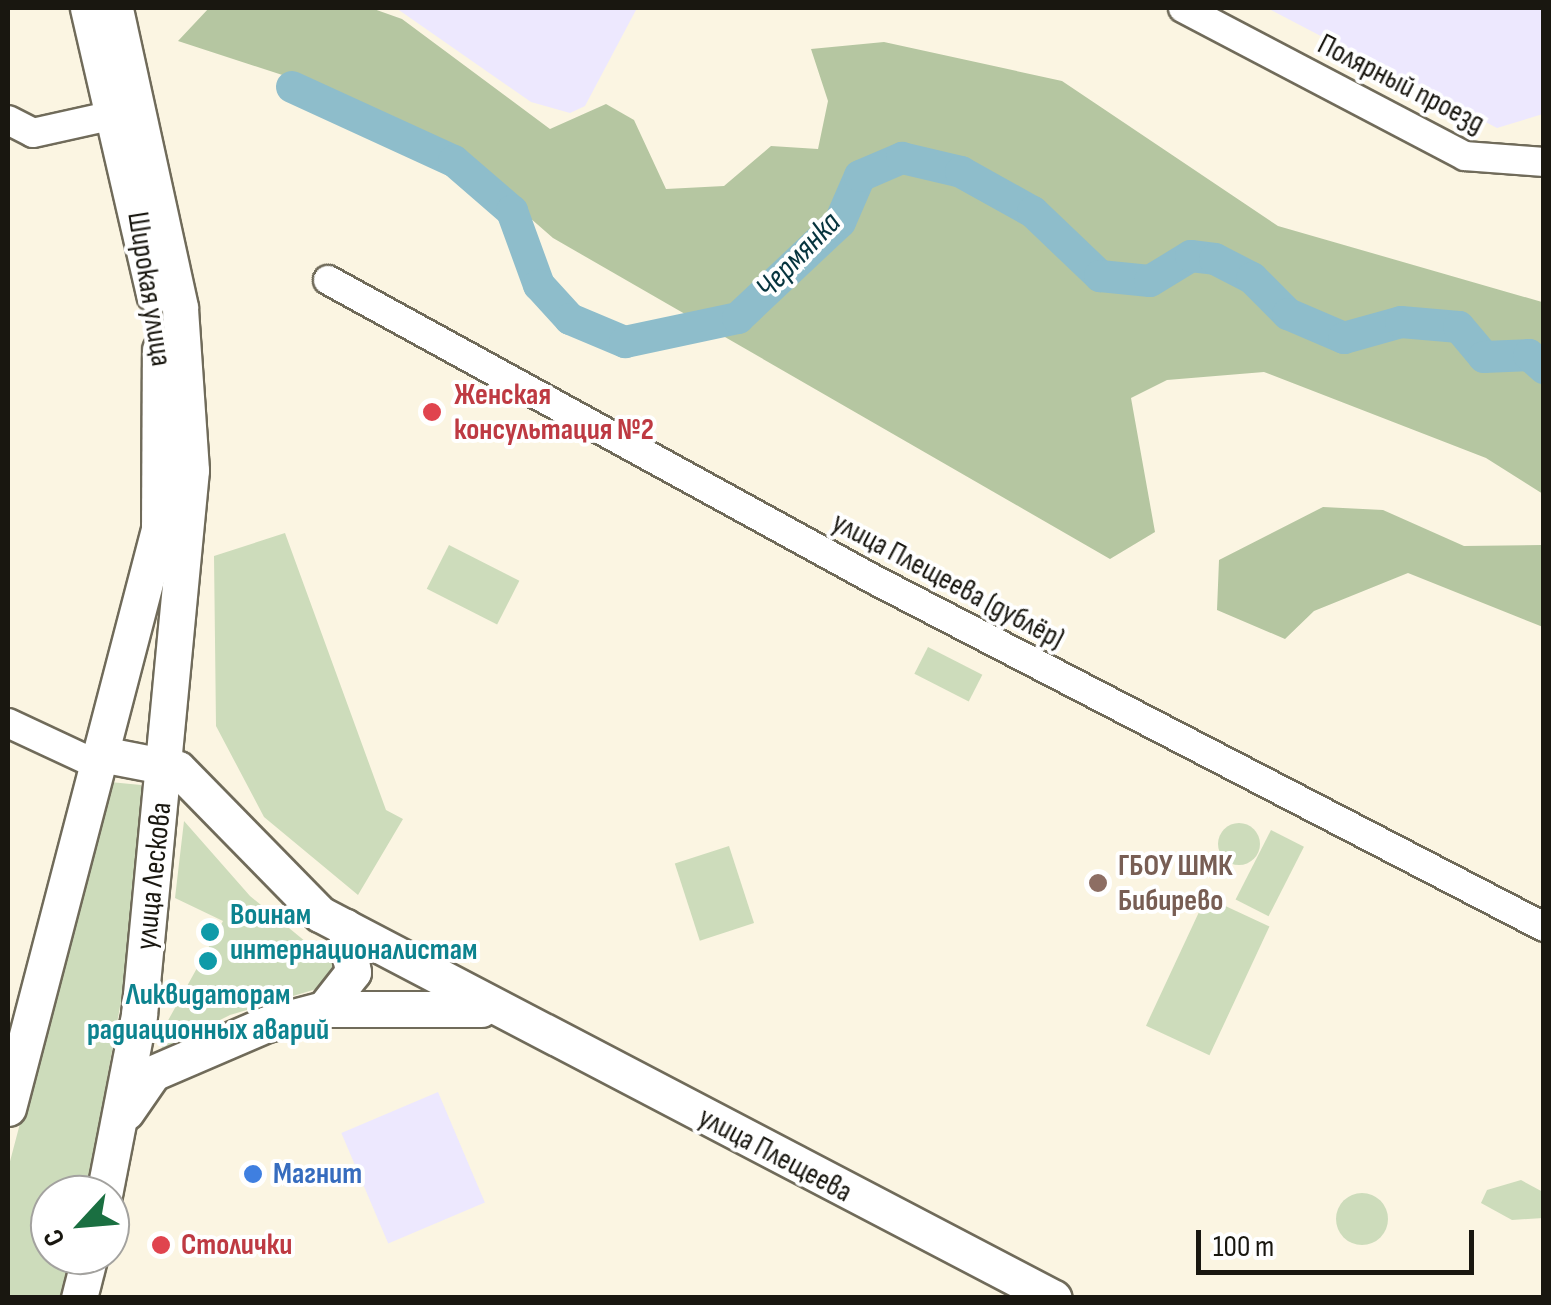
<!DOCTYPE html>
<meta charset="utf-8">
<style>
body{margin:0}
#map{position:relative;width:1551px;height:1305px;overflow:hidden;background:#fbf5e2;font-family:"Sofia Sans Condensed",sans-serif}
div>[style]{position:absolute}
[style*='--x']{left:calc(var(--x)*1px);top:calc(var(--y)*1px);width:calc(var(--w)*1px);rotate:calc(var(--a)*1deg)}
.industrial>*{inset:0;background:#ede8fe;transform-origin:0 0}
.green>*{inset:0;background:#cddcbb;transform-origin:0 0}
.round{border-radius:50%}
.forest>*{inset:0;background:#b5c6a1}
.river>*{height:32px;margin:-16px;padding:0 16px;transform-origin:16px;border-radius:16px;background:#8ebdcb}
.roads{filter:drop-shadow(2px 0 #706b5a) drop-shadow(-2px 0 #706b5a) drop-shadow(0 2px #706b5a) drop-shadow(0 -2px #706b5a)}
.minor>*{height:28px;margin:-14px;padding:0 14px;transform-origin:14px;border-radius:14px;background:#fff}
.major>*{height:35px;margin:-17.5px;padding:0 17.5px;transform-origin:17.5px;border-radius:17.5px;background:#fff}
.dots>*{width:28px;height:28px;translate:-50% -50%;box-sizing:border-box;border:5px solid #fff;border-radius:50%}
span{translate:-50% -50%;white-space:nowrap;text-align:center;line-height:1.15;-webkit-text-stroke:8px #fff;paint-order:stroke}
.street-label{font-size:30px;color:#191710}
.health-label{font-size:30px;color:#be3a42;font-weight:700}
.left{translate:0 -50%;text-align:left}
.education-label{font-size:30px;color:#785e54;font-weight:700}
.culture-label{font-size:30px;color:#0d838f;font-weight:700}
.shop-label{font-size:30px;color:#366cbe;font-weight:700}
.water-label{font-size:32px;color:#06343e;font-style:italic}
.frame{position:absolute;inset:0;border:10px solid #191710;pointer-events:none}
.north{position:absolute;left:30px;top:1175px;width:100px;height:100px;box-sizing:border-box;background:#fff;border:2px solid #a3a29f;border-radius:50%;rotate:244deg;font-size:28px;font-weight:700;line-height:40px;text-align:center;color:#191710}
.north::after{content:'';display:block;margin:auto;width:35px;height:45px;background:#1a6f41;clip-path:polygon(50% 0,100% 100%,50% 72%,0 100%)}
.scale{position:absolute;left:1196px;top:1230px;width:278px;height:45px;box-sizing:border-box;border:5px solid #191710;border-top:0;padding-left:12px;font-size:30px;line-height:35px;white-space:nowrap;color:#191710;-webkit-text-stroke:8px #fff;paint-order:stroke}
</style>
<div id="map">
<div class="industrial">
<div style="clip-path:polygon(396px 8px,637px 8px,585px 106px,570px 113px,531px 102px)"></div>
<div style="clip-path:polygon(1267px 8px,1543px 8px,1543px 114px,1497px 128px)"></div>
<div style="left:438px;top:1092px;width:120px;height:105px;rotate:67deg"></div>
</div>
<div class="green">
<div style="clip-path:polygon(285px 533px,386px 810px,403px 819px,358px 895px,264px 817px,216px 726px,214px 556px)"></div>
<div style="left:449px;top:545px;width:79px;height:49px;rotate:27deg"></div>
<div style="left:928px;top:647px;width:61px;height:30px;rotate:27deg"></div>
<div style="clip-path:polygon(110px 782px,141px 785px,143px 796px,130px 951px,93px 1157px,85px 1195px,50px 1195px,50px 1255px,71px 1255px,60px 1297px,8px 1298px,8px 1169px)"></div>
<div style="clip-path:polygon(184px 821px,250px 896px,334px 965px,323px 987px,230px 1015px,162px 1049px,160px 1035px,223px 921px,175px 898px)"></div>
<div class="round" style="left:1218px;top:823px;width:42px;height:42px"></div>
<div style="left:1271px;top:830px;width:37px;height:78px;rotate:27deg"></div>
<div style="left:729px;top:846px;width:81px;height:57px;rotate:72deg"></div>
<div style="left:1206px;top:897px;width:70px;height:142px;rotate:25deg"></div>
<div style="clip-path:polygon(1521px 1180px,1543px 1192px,1543px 1218px,1512px 1220px,1481px 1203px,1487px 1190px)"></div>
<div class="round" style="left:1336px;top:1193px;width:52px;height:52px"></div>
</div>
<div class="forest">
<div style="clip-path:polygon(209px 8px,371px 8px,402px 19px,550px 129px,606px 104px,634px 120px,666px 189px,724px 186px,771px 146px,818px 149px,828px 101px,811px 49px,884px 42px,1062px 81px,1278px 226px,1542px 302px,1543px 494px,1486px 458px,1264px 372px,1167px 380px,1131px 398px,1155px 532px,1110px 559px,553px 238px,451px 149px,313px 85px,178px 41px)"></div>
<div style="clip-path:polygon(1323px 507px,1383px 510px,1464px 546px,1543px 545px,1543px 627px,1408px 573px,1314px 611px,1285px 639px,1217px 610px,1219px 560px)"></div>
</div>
<div class="river">
<div style="--x:292;--y:87;--w:178;--a:24.6"></div>
<div style="--x:454;--y:161;--w:77;--a:40.8"></div>
<div style="--x:512;--y:211;--w:79;--a:70"></div>
<div style="--x:539;--y:285;--w:46;--a:47.6"></div>
<div style="--x:570;--y:319;--w:60;--a:22.7"></div>
<div style="--x:625;--y:342;--w:116;--a:-12"></div>
<div style="--x:738;--y:318;--w:140;--a:-43.3"></div>
<div style="--x:840;--y:222;--w:50;--a:-66.5"></div>
<div style="--x:860;--y:176;--w:46;--a:-23.2"></div>
<div style="--x:902;--y:158;--w:61;--a:13.3"></div>
<div style="--x:961;--y:172;--w:82;--a:29.1"></div>
<div style="--x:1033;--y:212;--w:93;--a:43.7"></div>
<div style="--x:1100;--y:276;--w:50;--a:5.7"></div>
<div style="--x:1150;--y:281;--w:48;--a:-31.4"></div>
<div style="--x:1191;--y:256;--w:24;--a:7"></div>
<div style="--x:1215;--y:259;--w:42;--a:27.2"></div>
<div style="--x:1252;--y:278;--w:51;--a:45"></div>
<div style="--x:1288;--y:314;--w:61;--a:23.2"></div>
<div style="--x:1344;--y:338;--w:59;--a:-15.7"></div>
<div style="--x:1401;--y:322;--w:58;--a:4.9"></div>
<div style="--x:1459;--y:327;--w:39;--a:50"></div>
<div style="--x:1484;--y:357;--w:45;--a:-2.5"></div>
<div style="--x:1529;--y:355;--w:20;--a:41"></div>
</div>
<div class="roads">
<div class="minor">
<div style="--x:1183;--y:8;--w:318;--a:27.7"></div>
<div style="--x:1465;--y:156;--w:79;--a:4.3"></div>
<div style="--x:8;--y:120;--w:28;--a:27"></div>
<div style="--x:33;--y:133;--w:83;--a:-12.5"></div>
<div style="--x:328;--y:280;--w:622;--a:28.75"></div>
<div style="--x:873;--y:579;--w:756;--a:27.41"></div>
<div style="--x:8;--y:723;--w:99;--a:25"></div>
</div>
<div class="major">
<div style="--x:88;--y:8;--w:294;--a:77"></div>
<div style="--x:101;--y:754;--w:78;--a:11"></div>
<div style="--x:178;--y:769;--w:203;--a:45.6"></div>
<div style="--x:320;--y:914;--w:828;--a:27.62"></div>
<div style="--x:324;--y:1009;--w:47;--a:-51.9"></div>
<div style="--x:353;--y:972;--w:46;--a:-100.1"></div>
<div style="--x:8;--y:1108;--w:598;--a:-75.38"></div>
<div style="--x:159;--y:529;--w:179;--a:-89.7"></div>
<div style="--x:126;--y:1112;--w:47;--a:-55.3"></div>
<div style="--x:153;--y:1073;--w:124;--a:-23.3"></div>
<div style="--x:267;--y:1024;--w:59;--a:-14.7"></div>
<div style="--x:324;--y:1009;--w:157;--a:0"></div>
<div style="--x:104;--y:1195;--w:183;--a:-79"></div>
<div style="--x:139;--y:1015;--w:547;--a:-84.55"></div>
<div style="--x:191;--y:470;--w:163;--a:-93.9"></div>
<div style="--x:180;--y:307;--w:306;--a:-102.3"></div>
<div style="--x:79;--y:1298;--w:44;--a:-75.7"></div>
</div>
</div>
<div class="dots">
<div style="left:432px;top:412px;background:#e0444e"></div>
<div style="left:1098px;top:883px;background:#8d6e63"></div>
<div style="left:210px;top:932px;background:#0f9aa8"></div>
<div style="left:208px;top:961px;background:#0f9aa8"></div>
<div style="left:253px;top:1174px;background:#3f7fe0"></div>
<div style="left:161px;top:1245px;background:#e0444e"></div>
</div>
<div class="street-label">
<span style="left:1401px;top:84px;rotate:27deg">Полярный проезд</span>
<span style="left:149px;top:289px;rotate:81deg">Широкая улица</span>
<span style="left:948px;top:581px;rotate:28deg">улица Плещеева (дублёр)</span>
<span style="left:154px;top:876px;rotate:-84deg">улица Лескова</span>
<span style="left:775px;top:1155px;rotate:28deg">улица Плещеева</span>
</div>
<div class="health-label">
<span class="left" style="left:454px;top:412px">Женская<br>консультация №2</span>
<span class="left" style="left:181px;top:1245px">Столички</span>
</div>
<div class="education-label">
<span class="left" style="left:1118px;top:883px">ГБОУ ШМК<br>Бибирево</span>
</div>
<div class="culture-label">
<span class="left" style="left:230px;top:932px">Воинам<br>интернационалистам</span>
<span style="left:208px;top:1012px">Ликвидаторам<br>радиационных аварий</span>
</div>
<div class="shop-label">
<span class="left" style="left:273px;top:1174px">Магнит</span>
</div>
<div class="water-label">
<span style="left:799px;top:256px;rotate:-46deg">Чермянка</span>
</div>
<div class="frame"></div>
<div class="north">С</div>
<div class="scale">100 m</div>
</div>
